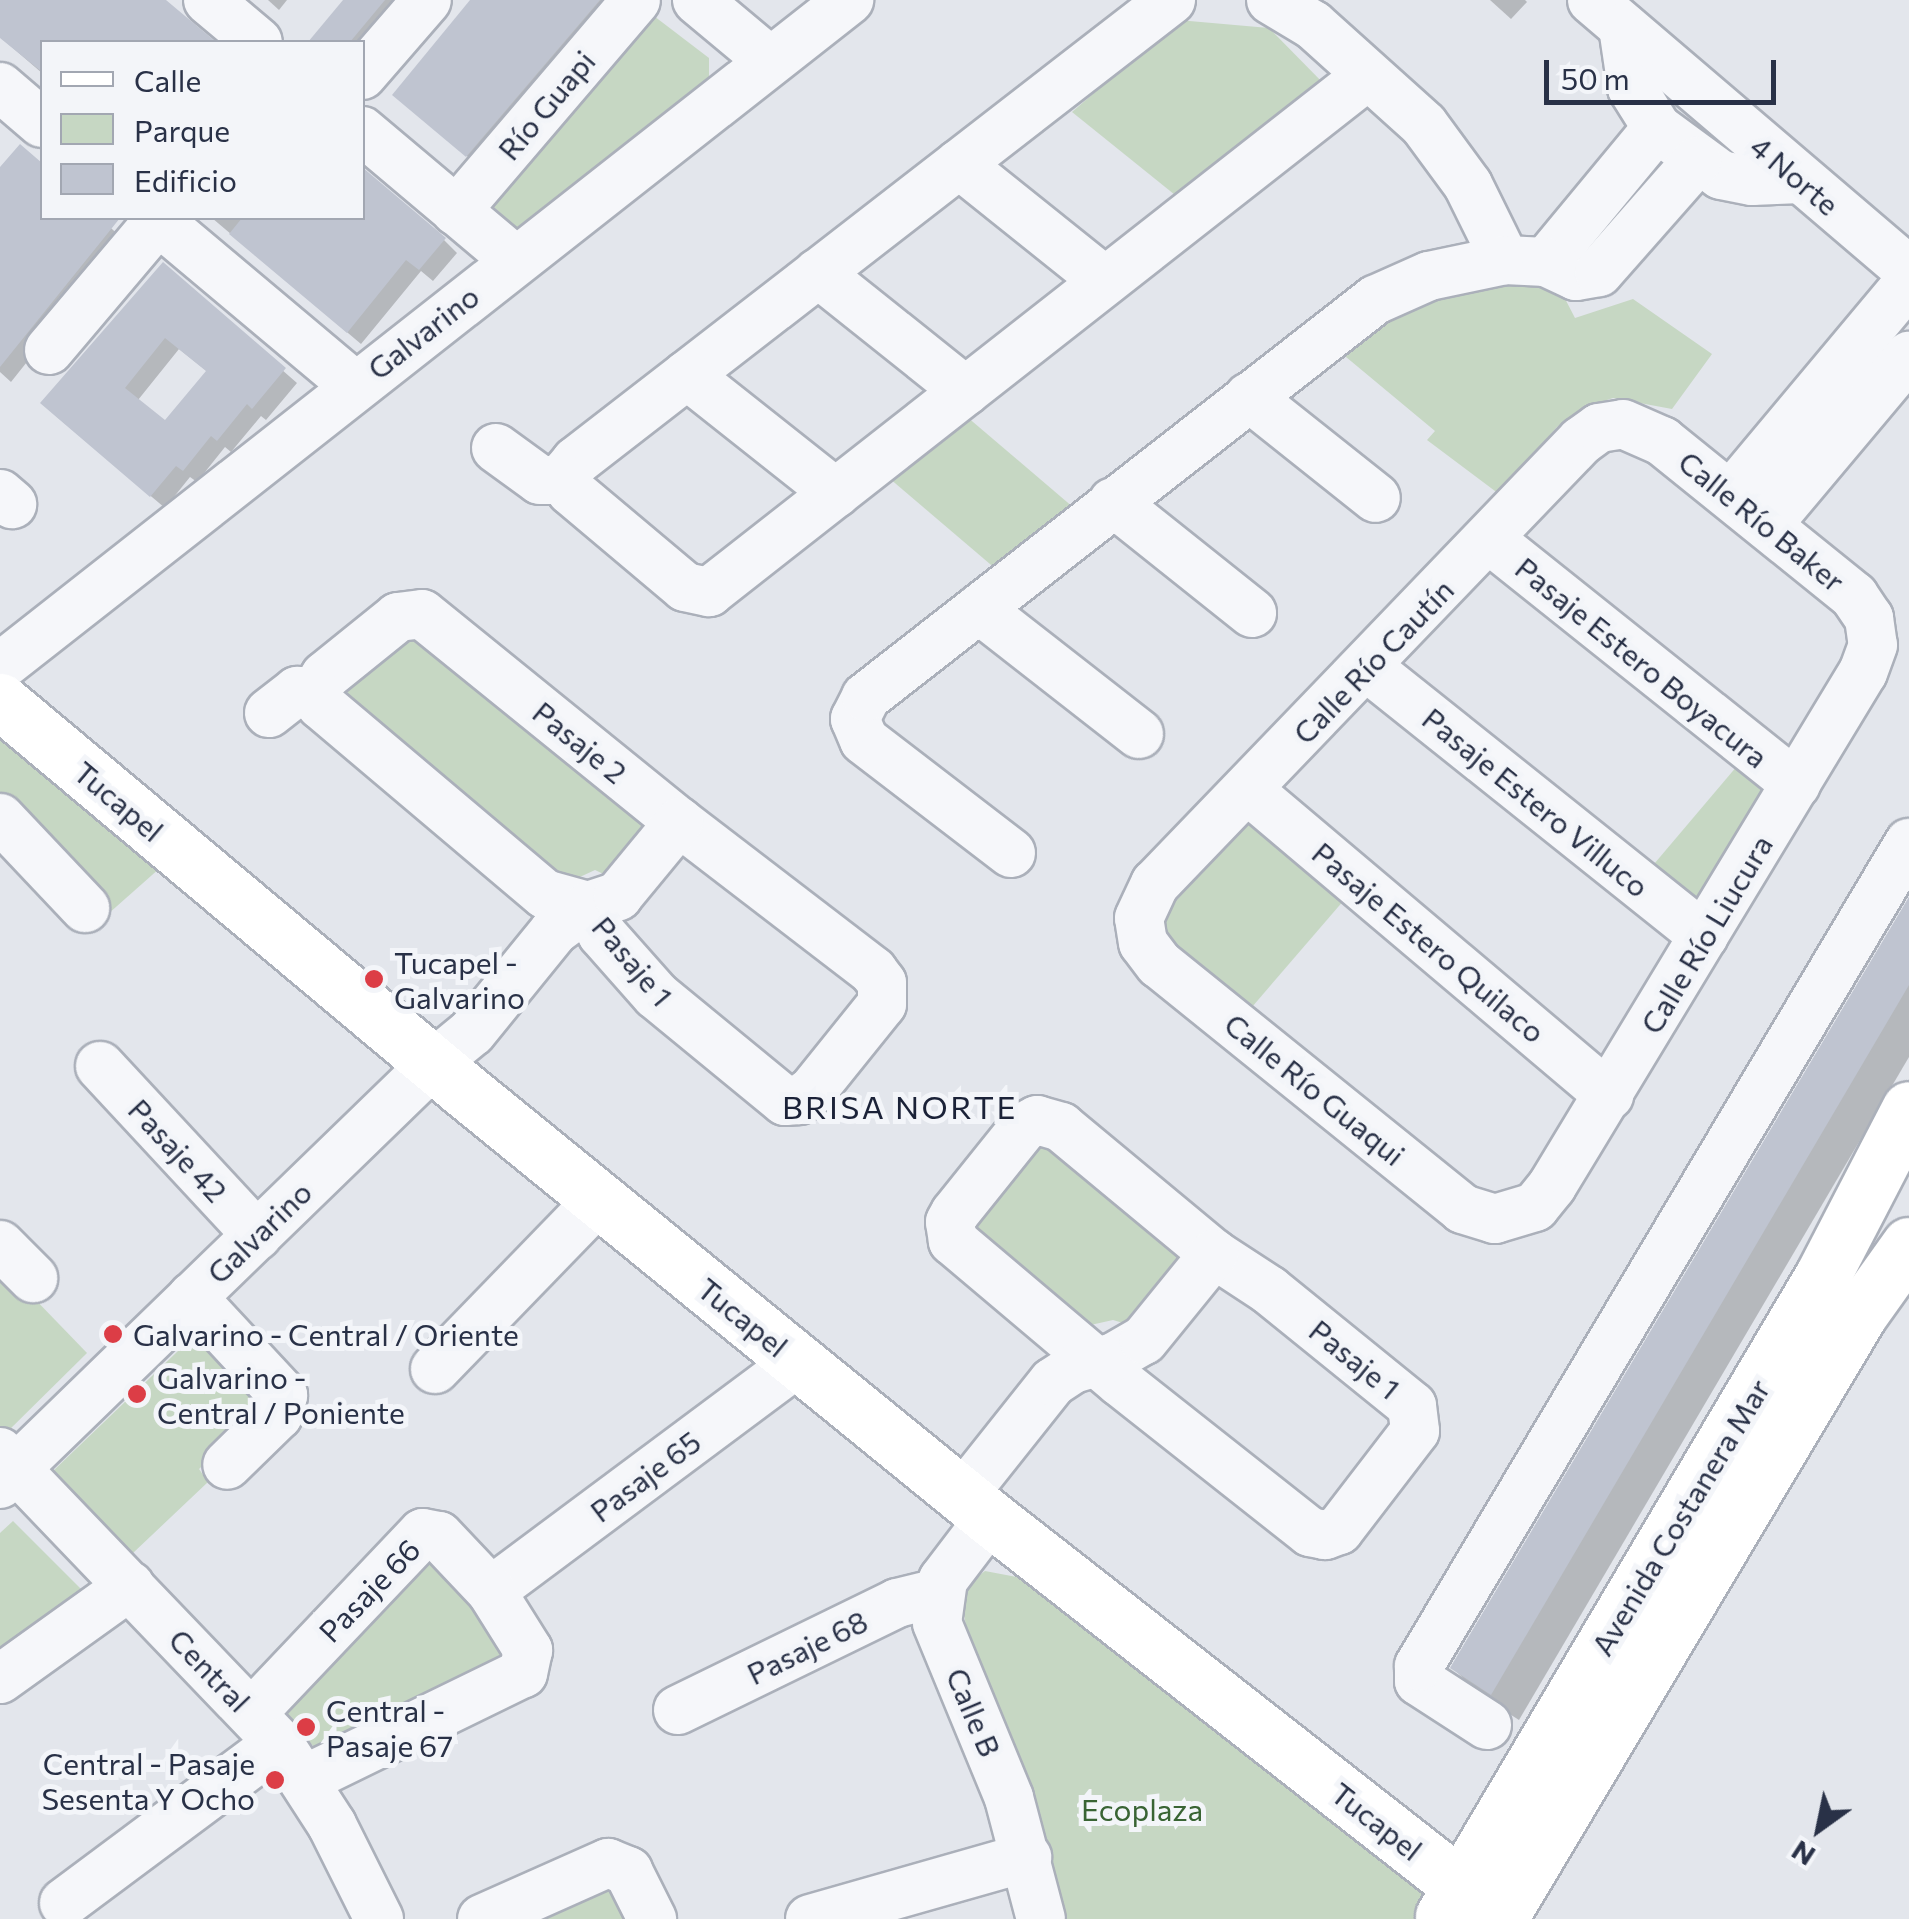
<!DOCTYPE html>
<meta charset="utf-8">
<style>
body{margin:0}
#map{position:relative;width:1909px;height:1919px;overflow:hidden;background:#e3e6ec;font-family:Commissioner,sans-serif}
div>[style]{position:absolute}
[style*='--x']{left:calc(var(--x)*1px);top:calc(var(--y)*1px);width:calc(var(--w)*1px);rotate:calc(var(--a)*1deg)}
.green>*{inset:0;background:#c6d7c3}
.shadow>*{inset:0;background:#0003}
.building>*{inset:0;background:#bfc4d0}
.roads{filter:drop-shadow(2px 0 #abb0ba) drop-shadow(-2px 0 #abb0ba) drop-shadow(0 2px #abb0ba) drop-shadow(0 -2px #abb0ba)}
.minor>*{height:48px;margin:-24px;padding:0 24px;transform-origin:24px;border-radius:24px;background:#f6f7fa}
.major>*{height:55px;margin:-27.5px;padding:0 27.5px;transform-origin:27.5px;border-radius:27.5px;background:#fff}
.dots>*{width:28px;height:28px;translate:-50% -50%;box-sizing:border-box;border:5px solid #f3f5f9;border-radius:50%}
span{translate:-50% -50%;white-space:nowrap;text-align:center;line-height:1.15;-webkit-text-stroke:10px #f3f5f9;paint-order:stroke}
.street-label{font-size:30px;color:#293147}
.poi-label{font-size:30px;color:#293147}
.left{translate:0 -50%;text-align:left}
.right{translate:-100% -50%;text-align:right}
.park-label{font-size:30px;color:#396434}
.neighbourhood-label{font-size:32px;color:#1b2238;letter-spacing:2.5px}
.legend{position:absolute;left:40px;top:40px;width:325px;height:180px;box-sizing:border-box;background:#f3f5f9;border:2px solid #a2a7b2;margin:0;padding:12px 18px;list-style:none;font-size:30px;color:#293147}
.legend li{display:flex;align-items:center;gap:20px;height:50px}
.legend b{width:50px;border:2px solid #a2a7b2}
.north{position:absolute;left:1769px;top:1779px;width:100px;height:100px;-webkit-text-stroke:8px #f3f5f9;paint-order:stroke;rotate:213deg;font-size:28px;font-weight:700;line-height:40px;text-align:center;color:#293147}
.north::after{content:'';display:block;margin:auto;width:35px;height:45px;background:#293147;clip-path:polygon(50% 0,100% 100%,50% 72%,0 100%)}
.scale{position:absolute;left:1544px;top:60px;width:232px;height:45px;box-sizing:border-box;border:5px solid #293147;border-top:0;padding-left:12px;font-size:30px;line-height:35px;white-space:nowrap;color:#293147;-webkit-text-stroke:8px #f3f5f9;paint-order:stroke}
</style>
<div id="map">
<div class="green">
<div style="clip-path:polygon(650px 13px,709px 58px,709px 82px,517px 228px,489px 203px)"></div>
<div style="clip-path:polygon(1178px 20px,1269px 28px,1328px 88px,1185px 203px,1072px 112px)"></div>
<div style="clip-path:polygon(1516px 272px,1560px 289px,1575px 318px,1633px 299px,1712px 354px,1672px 409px,1613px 398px,1586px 407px,1557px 427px,1499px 494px,1427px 440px,1435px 431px,1334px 347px,1364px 323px)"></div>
<div style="clip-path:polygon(966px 416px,1074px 508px,997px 570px,889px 478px)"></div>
<div style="clip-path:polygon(406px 631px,652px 824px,616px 880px,595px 870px,556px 888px,347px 703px,348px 681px)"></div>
<div style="clip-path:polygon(0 734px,160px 868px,108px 914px,0 800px)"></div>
<div style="clip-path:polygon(1743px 759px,1770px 782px,1695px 907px,1649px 870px)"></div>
<div style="clip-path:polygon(1249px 808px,1351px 892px,1246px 1014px,1163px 945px,1160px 906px)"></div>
<div style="clip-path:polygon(1052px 1134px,1188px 1262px,1140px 1328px,1113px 1320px,1077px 1328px,965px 1221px,1035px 1137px)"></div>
<div style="clip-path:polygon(0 1263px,87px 1353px,0 1439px)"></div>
<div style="clip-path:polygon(203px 1327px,272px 1399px,199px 1469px,208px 1482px,133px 1553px,52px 1472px)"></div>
<div style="clip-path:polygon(13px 1521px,88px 1596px,0 1660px,0 1533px)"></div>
<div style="clip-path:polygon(430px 1553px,485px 1601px,501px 1659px,322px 1756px,276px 1704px)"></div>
<div style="clip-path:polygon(985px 1571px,1027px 1579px,1421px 1888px,1424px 1910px,1418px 1919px,1057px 1919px,1004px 1722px,968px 1635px,959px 1591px)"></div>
<div style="clip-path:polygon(606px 1877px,644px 1919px,514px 1919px)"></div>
</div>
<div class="shadow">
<div style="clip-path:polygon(0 0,163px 0,213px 42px,42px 42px,42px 73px,0 37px)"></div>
<div style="clip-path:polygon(268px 0,287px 0,279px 10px)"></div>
<div style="clip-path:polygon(347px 0,396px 0,361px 42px,317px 42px,314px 39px)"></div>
<div style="clip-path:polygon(474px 0,610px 0,473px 161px,401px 100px)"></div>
<div style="clip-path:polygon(1490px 0,1525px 0,1527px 2px,1511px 19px)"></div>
<div style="clip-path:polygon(20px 148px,42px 167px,42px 218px,100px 218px,124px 240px,11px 382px,0 372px,0 171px)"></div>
<div style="clip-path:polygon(212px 218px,362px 218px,444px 240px,457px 253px,433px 281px,421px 271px,361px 344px)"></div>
<div style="clip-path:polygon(evenodd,163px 266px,297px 383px,266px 420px,261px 416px,231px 452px,225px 447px,197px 482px,190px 477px,165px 508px,56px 416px,163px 266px,179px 349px,208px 372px,166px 424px,138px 400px,179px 349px)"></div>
<div style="clip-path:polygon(1909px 902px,1909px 1057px,1519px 1720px,1480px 1695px,1453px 1668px)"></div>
</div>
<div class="building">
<div style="clip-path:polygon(0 0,166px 0,216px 42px,42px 42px,42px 72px,0 38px)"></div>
<div style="clip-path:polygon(343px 0,385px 0,350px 42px,308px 42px)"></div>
<div style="clip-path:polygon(470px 0,600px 0,466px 157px,392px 95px)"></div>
<div style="clip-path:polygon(20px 144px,42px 163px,42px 218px,120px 218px,0 367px,0 167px)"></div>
<div style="clip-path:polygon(362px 167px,446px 238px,419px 270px,406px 260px,347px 333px,229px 234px,242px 218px,362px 218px)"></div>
<div style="clip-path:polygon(evenodd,163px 262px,286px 368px,252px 409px,247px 404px,217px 441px,211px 436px,183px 471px,176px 466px,150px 497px,40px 403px,163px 262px,165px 338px,206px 371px,165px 420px,125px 388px,165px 338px)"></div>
<div style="clip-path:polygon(1909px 897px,1909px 985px,1491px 1695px,1450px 1668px)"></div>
</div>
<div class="roads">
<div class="minor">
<div style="--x:208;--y:0;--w:65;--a:40"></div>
<div style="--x:697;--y:0;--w:95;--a:39.9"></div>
<div style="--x:1171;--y:0;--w:753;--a:142.23"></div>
<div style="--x:576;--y:461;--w:14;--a:129"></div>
<div style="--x:567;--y:472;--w:19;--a:78"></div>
<div style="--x:571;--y:491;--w:149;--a:40.1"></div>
<div style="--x:685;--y:587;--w:25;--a:12"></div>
<div style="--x:709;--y:592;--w:836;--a:-38.1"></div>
<div style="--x:1271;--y:0;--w:49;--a:30.8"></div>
<div style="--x:1313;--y:25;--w:149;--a:42"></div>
<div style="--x:1424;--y:125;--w:74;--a:53.7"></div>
<div style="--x:1468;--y:185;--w:84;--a:63.7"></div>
<div style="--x:1592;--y:0;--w:417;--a:40.5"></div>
<div style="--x:1623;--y:27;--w:62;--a:81.6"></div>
<div style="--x:1632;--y:88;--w:47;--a:58"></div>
<div style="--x:1657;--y:128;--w:79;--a:36.3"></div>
<div style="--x:1721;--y:175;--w:32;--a:11"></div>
<div style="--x:1752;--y:181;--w:48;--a:-2.4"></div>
<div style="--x:362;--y:75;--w:99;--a:-49.1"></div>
<div style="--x:0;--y:87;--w:55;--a:40.6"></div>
<div style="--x:362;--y:131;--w:200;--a:40.1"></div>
<div style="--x:959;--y:164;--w:187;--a:38.7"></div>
<div style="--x:456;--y:211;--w:277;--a:-49.5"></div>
<div style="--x:155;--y:218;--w:261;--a:40"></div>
<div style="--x:1546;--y:262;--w:174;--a:-50.4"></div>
<div style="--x:818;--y:273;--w:189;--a:38.6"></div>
<div style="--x:49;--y:350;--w:170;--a:-49.8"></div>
<div style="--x:687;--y:375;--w:190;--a:38.4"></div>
<div style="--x:1249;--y:397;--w:162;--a:38.5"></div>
<div style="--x:1623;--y:424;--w:43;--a:23.6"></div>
<div style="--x:1662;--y:441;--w:247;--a:38.9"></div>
<div style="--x:1854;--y:596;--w:27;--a:56"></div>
<div style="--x:1869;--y:618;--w:27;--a:82"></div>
<div style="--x:1873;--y:645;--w:29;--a:110"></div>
<div style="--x:1863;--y:672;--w:601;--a:121.18"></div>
<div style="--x:1552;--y:1186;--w:27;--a:129"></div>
<div style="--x:1535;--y:1207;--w:42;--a:163.3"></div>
<div style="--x:1495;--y:1219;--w:34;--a:-163"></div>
<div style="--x:1463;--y:1209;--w:390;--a:-141.1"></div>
<div style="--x:1159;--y:964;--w:26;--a:-127"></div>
<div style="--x:1143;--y:943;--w:25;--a:-99"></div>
<div style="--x:1139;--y:918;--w:38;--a:-65"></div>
<div style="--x:1155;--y:884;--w:615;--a:-46.12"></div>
<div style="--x:1581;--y:441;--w:22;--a:-36"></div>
<div style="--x:1599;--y:428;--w:24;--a:-9"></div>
<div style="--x:496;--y:448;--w:54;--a:36"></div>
<div style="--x:540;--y:480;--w:27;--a:0"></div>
<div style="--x:0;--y:494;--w:16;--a:40"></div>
<div style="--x:1731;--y:495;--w:278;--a:-50.1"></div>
<div style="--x:1113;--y:502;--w:178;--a:38.6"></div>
<div style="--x:1767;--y:525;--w:221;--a:-50"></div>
<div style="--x:1489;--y:539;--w:393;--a:38.6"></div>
<div style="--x:979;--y:609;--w:203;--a:38"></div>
<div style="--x:0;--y:667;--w:1080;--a:-38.15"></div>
<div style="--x:1367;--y:667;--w:431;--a:38.6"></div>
<div style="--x:315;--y:691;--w:18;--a:-56"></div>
<div style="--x:325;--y:676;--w:94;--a:-38.9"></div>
<div style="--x:398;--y:617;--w:24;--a:-7"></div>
<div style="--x:422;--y:614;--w:331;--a:39"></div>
<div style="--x:679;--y:822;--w:245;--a:37.5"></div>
<div style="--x:873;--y:971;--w:15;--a:53"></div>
<div style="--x:882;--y:983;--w:21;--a:90"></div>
<div style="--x:882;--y:1004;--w:112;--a:128.8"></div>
<div style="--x:812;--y:1091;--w:16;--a:145"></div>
<div style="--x:799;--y:1100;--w:14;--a:176"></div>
<div style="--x:785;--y:1101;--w:167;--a:-140.6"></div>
<div style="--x:656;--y:995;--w:81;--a:-131.5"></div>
<div style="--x:602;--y:934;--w:31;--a:-117"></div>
<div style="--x:315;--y:691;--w:15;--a:67"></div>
<div style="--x:321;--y:705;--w:293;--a:40.2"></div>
<div style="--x:545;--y:894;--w:45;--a:15.6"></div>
<div style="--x:269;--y:713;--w:36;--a:-38"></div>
<div style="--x:297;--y:691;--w:18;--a:0"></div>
<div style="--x:1248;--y:790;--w:473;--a:40.2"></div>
<div style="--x:0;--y:818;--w:124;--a:46.6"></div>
<div style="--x:1011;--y:853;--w:185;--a:-142.5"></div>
<div style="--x:864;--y:740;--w:23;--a:-113"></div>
<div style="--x:855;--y:719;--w:25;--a:-63"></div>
<div style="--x:866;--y:697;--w:646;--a:-37.95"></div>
<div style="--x:1375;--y:300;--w:59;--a:-24"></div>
<div style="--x:1429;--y:276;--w:78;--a:-11.9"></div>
<div style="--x:1505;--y:260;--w:41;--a:2.8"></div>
<div style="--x:1546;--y:262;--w:33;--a:25"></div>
<div style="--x:1576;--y:276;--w:23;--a:-10"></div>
<div style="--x:1599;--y:272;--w:148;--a:-48.6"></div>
<div style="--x:100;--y:1066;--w:231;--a:47.1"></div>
<div style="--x:1037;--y:1120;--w:25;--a:16"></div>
<div style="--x:1061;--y:1127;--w:199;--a:39.7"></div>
<div style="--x:1214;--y:1254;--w:66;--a:33.2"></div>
<div style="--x:1269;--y:1290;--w:184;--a:39"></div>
<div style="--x:1412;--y:1406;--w:25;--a:83"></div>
<div style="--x:1415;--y:1431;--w:125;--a:127.5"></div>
<div style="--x:1339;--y:1530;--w:15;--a:160"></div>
<div style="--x:1325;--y:1535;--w:15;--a:-169"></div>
<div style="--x:1310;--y:1532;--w:242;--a:-141.7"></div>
<div style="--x:1120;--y:1382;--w:219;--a:-139.8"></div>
<div style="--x:953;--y:1241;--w:19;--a:-99"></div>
<div style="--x:950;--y:1222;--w:10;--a:-61"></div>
<div style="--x:955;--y:1213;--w:110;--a:-51.3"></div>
<div style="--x:1024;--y:1127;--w:15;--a:-28"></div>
<div style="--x:0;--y:1245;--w:47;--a:45"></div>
<div style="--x:192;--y:1297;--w:134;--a:47.1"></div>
<div style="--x:283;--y:1395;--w:21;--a:104"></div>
<div style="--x:278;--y:1415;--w:71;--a:135.6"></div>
<div style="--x:435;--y:1369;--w:235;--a:-45.9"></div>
<div style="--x:0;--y:1452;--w:403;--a:46.2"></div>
<div style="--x:279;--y:1743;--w:98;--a:57.1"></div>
<div style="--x:332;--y:1825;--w:105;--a:63.4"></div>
<div style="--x:0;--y:1484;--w:603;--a:-44.13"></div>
<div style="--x:433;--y:1064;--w:50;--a:-39.4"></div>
<div style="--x:472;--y:1032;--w:130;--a:-50.9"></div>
<div style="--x:554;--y:931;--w:42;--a:-36.3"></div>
<div style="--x:588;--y:906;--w:32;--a:-18"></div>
<div style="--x:618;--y:896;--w:96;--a:-50.5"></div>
<div style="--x:963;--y:1495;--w:144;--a:-51.5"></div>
<div style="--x:1053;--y:1382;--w:24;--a:-33"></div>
<div style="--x:1073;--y:1369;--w:43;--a:-16.3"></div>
<div style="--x:1114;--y:1357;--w:34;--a:-30"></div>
<div style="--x:1144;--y:1340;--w:111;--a:-50.9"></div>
<div style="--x:990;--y:1518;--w:78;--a:127.2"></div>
<div style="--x:943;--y:1580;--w:43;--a:97.9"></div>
<div style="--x:937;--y:1623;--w:189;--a:67.6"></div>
<div style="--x:1009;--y:1798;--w:125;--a:75.2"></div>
<div style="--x:491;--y:1591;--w:383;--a:-36.7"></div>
<div style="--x:0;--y:1679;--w:160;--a:-35.6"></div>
<div style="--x:678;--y:1710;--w:244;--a:-26"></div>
<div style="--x:897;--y:1603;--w:42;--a:-13.7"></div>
<div style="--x:252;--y:1713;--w:248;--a:-46.5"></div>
<div style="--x:423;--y:1533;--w:16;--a:11"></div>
<div style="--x:439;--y:1536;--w:76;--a:46.6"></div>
<div style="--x:491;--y:1591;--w:70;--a:57.9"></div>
<div style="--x:528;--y:1650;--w:24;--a:102"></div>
<div style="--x:523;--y:1673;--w:242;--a:154"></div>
<div style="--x:1487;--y:1725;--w:81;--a:-147.1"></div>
<div style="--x:1419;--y:1681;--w:15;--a:-90"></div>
<div style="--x:1419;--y:1666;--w:958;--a:-59.23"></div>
<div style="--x:64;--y:1903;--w:268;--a:-36.7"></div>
<div style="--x:482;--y:1919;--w:138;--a:-24"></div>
<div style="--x:608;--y:1863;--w:22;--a:22"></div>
<div style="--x:628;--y:1871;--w:54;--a:63.4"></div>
<div style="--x:810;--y:1919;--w:226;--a:-15.9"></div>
</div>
<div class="major">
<div style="--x:0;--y:701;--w:604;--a:39.96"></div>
<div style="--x:463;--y:1089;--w:680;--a:39.15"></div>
<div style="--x:990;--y:1518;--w:648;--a:38.04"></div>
<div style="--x:1443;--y:1916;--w:743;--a:-59.33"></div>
<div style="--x:1822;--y:1277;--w:189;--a:-62.6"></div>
<div style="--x:1499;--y:1919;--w:703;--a:-59.2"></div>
<div style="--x:1859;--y:1315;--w:86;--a:-54.5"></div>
</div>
</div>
<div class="dots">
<div style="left:374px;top:979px;background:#dc3d46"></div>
<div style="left:113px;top:1334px;background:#dc3d46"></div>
<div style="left:137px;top:1394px;background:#dc3d46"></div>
<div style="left:306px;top:1727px;background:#dc3d46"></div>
<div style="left:275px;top:1780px;background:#dc3d46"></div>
</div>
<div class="street-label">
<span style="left:546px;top:105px;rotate:-50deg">Río Guapi</span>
<span style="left:1795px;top:175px;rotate:40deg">4 Norte</span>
<span style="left:423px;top:332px;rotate:-38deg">Galvarino</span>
<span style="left:1762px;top:521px;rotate:39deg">Calle Río Baker</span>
<span style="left:1373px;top:661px;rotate:-46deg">Calle Río Cautín</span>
<span style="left:1642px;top:662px;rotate:39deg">Pasaje Estero Boyacura</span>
<span style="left:580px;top:742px;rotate:39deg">Pasaje 2</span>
<span style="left:119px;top:801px;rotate:40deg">Tucapel</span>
<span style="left:1536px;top:802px;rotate:39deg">Pasaje Estero Villuco</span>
<span style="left:1706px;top:934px;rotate:-59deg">Calle Río Liucura</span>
<span style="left:1429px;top:942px;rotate:40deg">Pasaje Estero Quilaco</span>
<span style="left:633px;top:961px;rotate:50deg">Pasaje 1</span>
<span style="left:1315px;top:1089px;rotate:39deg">Calle Río Guaqui</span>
<span style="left:178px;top:1150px;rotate:47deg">Pasaje 42</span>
<span style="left:259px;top:1232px;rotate:-44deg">Galvarino</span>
<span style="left:743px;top:1317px;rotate:39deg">Tucapel</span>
<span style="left:1355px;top:1359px;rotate:39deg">Pasaje 1</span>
<span style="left:645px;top:1476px;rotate:-37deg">Pasaje 65</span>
<span style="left:1680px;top:1517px;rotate:-59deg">Avenida Costanera Mar</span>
<span style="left:369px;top:1590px;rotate:-46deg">Pasaje 66</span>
<span style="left:807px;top:1647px;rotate:-26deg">Pasaje 68</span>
<span style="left:210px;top:1670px;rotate:46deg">Central</span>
<span style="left:974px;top:1712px;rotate:67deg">Calle B</span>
<span style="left:1377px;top:1821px;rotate:38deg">Tucapel</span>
</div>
<div class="poi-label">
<span class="left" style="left:394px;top:979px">Tucapel -<br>Galvarino</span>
<span class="left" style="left:133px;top:1334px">Galvarino - Central / Oriente</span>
<span class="left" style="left:157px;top:1394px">Galvarino -<br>Central / Poniente</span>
<span class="left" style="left:326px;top:1727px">Central -<br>Pasaje 67</span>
<span class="right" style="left:255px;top:1780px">Central - Pasaje<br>Sesenta Y Ocho</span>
</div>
<div class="park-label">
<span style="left:1142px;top:1809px">Ecoplaza</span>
</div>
<div class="neighbourhood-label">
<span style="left:900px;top:1106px">BRISA NORTE</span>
</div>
<ul class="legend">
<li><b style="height:12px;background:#fff"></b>Calle</li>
<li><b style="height:28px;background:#c6d7c3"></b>Parque</li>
<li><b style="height:28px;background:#bfc4d0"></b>Edificio</li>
</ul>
<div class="north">N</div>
<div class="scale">50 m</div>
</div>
